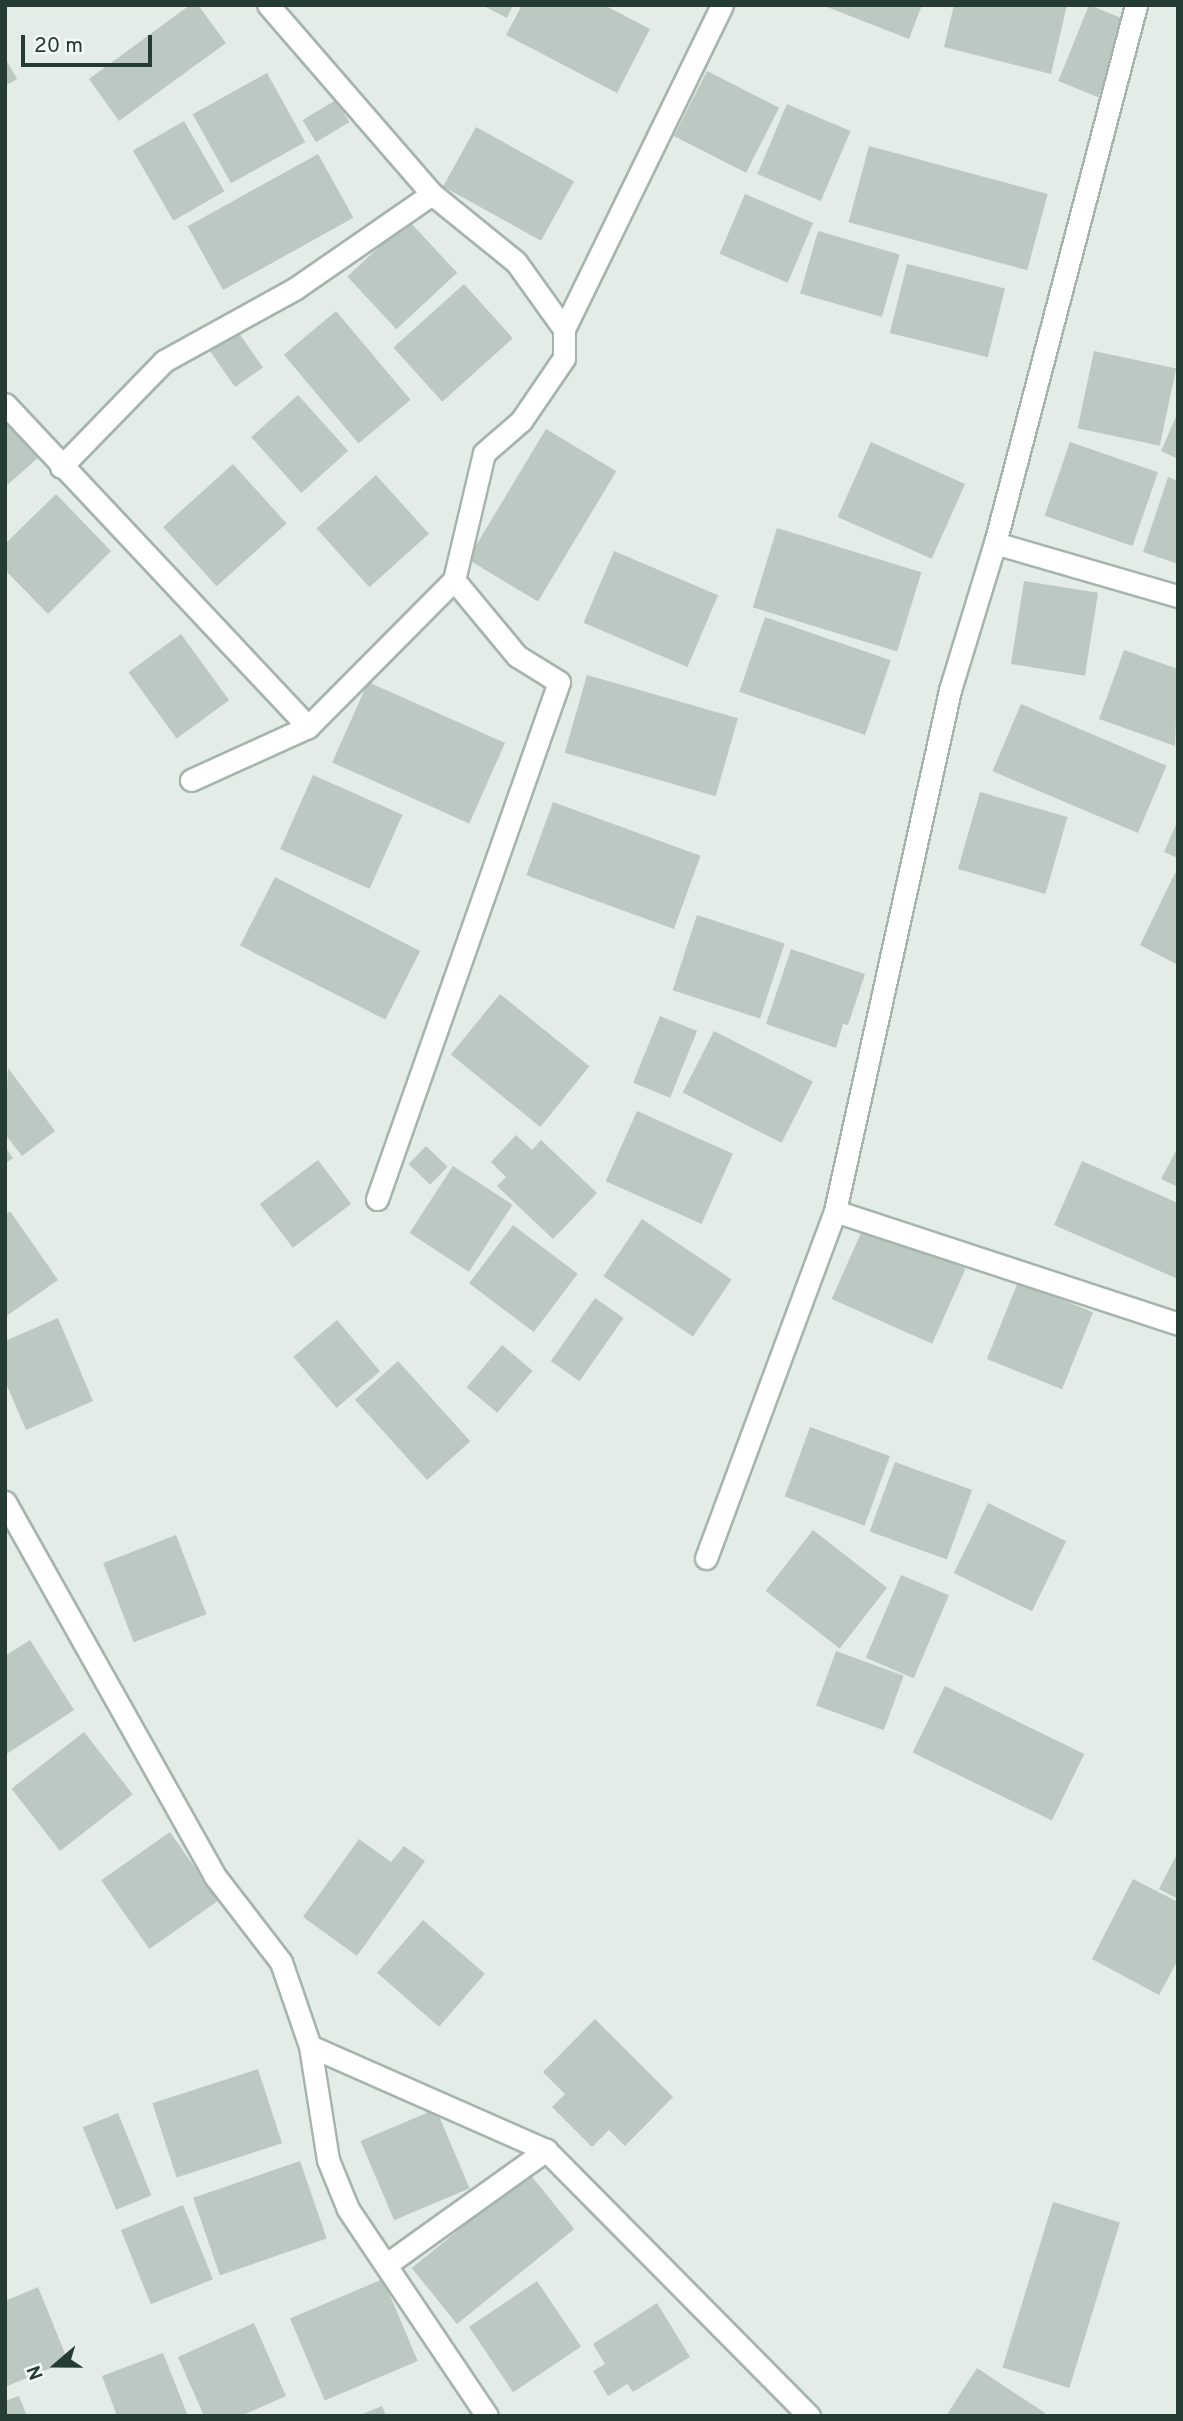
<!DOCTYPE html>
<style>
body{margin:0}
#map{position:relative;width:1183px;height:2421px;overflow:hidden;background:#e3ece7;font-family:Overpass,sans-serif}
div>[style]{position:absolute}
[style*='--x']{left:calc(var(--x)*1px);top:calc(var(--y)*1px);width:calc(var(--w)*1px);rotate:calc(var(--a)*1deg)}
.building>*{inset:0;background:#bcc9c3;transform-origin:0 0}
.roads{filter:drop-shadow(2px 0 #a6b4ae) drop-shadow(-2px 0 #a6b4ae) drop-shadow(0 2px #a6b4ae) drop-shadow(0 -2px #a6b4ae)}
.street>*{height:21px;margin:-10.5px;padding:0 10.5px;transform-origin:10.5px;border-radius:10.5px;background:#fff}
span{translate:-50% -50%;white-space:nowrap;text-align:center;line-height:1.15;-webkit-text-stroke:5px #f4f9f6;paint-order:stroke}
.frame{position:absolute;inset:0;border:7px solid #243c34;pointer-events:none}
.north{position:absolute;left:21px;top:2330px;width:70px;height:70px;-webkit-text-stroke:5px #f4f9f6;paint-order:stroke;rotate:250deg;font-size:19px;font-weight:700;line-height:28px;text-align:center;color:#243c34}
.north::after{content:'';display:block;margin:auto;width:24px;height:32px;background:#243c34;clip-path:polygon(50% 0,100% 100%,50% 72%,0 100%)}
.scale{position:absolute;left:21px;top:35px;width:131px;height:32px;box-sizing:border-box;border:4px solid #243c34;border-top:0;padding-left:9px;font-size:21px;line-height:24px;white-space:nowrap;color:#243c34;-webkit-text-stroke:5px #f4f9f6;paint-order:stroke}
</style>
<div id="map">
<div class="building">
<div style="clip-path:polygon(190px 5px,198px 5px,226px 43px,119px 121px,89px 79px)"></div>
<div style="clip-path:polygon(482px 5px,513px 5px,507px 18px)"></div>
<div style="clip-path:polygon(522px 5px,604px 5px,650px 29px,617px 93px,506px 35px)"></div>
<div style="clip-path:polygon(822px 5px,922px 5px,909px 39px)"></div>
<div style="clip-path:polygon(954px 5px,1067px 5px,1051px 74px,944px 47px)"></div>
<div style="left:1089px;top:5px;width:43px;height:82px;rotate:22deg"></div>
<div style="clip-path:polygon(5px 58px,17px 79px,5px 86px)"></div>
<div style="left:707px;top:71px;width:81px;height:73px;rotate:27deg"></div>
<div style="left:267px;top:73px;width:79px;height:85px;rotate:61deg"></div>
<div style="left:336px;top:100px;width:26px;height:39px;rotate:59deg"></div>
<div style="left:787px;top:104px;width:69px;height:76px;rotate:23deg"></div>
<div style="left:184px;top:121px;width:81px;height:59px;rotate:60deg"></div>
<div style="left:476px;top:127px;width:112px;height:68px;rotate:29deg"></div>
<div style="left:869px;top:146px;width:185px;height:79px;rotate:15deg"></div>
<div style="left:318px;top:154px;width:73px;height:149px;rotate:61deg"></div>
<div style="left:745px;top:194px;width:74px;height:65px;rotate:23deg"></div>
<div style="left:408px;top:220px;width:72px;height:83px;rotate:47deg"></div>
<div style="left:818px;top:231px;width:85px;height:65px;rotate:16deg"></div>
<div style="left:907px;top:264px;width:101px;height:71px;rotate:14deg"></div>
<div style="left:464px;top:284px;width:73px;height:95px;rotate:48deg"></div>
<div style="left:336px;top:311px;width:116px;height:68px;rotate:50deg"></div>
<div style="left:236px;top:329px;width:47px;height:34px;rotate:55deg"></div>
<div style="left:1094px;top:351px;width:84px;height:79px;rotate:12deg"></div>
<div style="left:298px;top:395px;width:75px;height:63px;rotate:48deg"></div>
<div style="clip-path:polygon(1178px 412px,1178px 459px,1161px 451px)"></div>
<div style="clip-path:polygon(5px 418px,39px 457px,5px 487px)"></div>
<div style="left:546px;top:429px;width:82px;height:152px;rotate:31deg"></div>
<div style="left:871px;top:442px;width:103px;height:82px;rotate:24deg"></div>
<div style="left:1070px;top:442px;width:93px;height:78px;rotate:19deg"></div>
<div style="left:233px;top:464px;width:80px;height:94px;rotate:48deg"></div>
<div style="left:376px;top:475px;width:79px;height:80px;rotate:48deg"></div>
<div style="clip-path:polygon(1168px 477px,1178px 481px,1178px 564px,1143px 552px)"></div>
<div style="clip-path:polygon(56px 494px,111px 551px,48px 614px,5px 570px,5px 544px)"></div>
<div style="left:777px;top:528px;width:151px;height:83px;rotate:17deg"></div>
<div style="left:614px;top:551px;width:113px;height:78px;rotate:23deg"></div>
<div style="left:1024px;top:581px;width:75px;height:84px;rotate:9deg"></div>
<div style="left:765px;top:617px;width:133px;height:79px;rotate:19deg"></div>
<div style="left:181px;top:634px;width:82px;height:65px;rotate:54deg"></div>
<div style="clip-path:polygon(1124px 650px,1178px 669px,1175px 746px,1099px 719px)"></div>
<div style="left:587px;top:675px;width:157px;height:81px;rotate:16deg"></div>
<div style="left:368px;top:682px;width:150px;height:88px;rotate:24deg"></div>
<div style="left:1021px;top:704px;width:158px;height:73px;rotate:23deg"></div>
<div style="left:313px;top:775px;width:98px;height:81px;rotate:24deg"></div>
<div style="left:980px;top:792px;width:91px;height:80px;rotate:16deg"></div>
<div style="left:553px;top:802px;width:157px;height:78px;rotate:20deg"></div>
<div style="clip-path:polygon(1178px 820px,1178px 858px,1164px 852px)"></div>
<div style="clip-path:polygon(1175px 873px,1178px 874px,1178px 965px,1140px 945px)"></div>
<div style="left:275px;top:877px;width:163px;height:77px;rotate:27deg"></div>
<div style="left:697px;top:915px;width:92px;height:79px;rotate:18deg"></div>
<div style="clip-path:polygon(791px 949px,865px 974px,848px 1025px,843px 1024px,836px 1048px,766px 1024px)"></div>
<div style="left:500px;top:994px;width:115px;height:78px;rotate:39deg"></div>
<div style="left:660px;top:1016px;width:40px;height:72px;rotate:22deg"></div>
<div style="left:714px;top:1031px;width:111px;height:69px;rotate:27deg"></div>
<div style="clip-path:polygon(8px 1068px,55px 1131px,22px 1156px,5px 1134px)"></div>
<div style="left:637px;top:1111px;width:105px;height:77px;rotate:24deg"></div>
<div style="clip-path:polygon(516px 1135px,532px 1150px,541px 1140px,597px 1193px,553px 1239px,497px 1186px,506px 1177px,491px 1162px)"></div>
<div style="left:426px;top:1146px;width:30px;height:25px;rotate:44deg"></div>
<div style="clip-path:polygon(5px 1147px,13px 1158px,5px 1164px)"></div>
<div style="clip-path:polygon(1178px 1147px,1178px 1187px,1161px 1179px)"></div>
<div style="left:318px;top:1160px;width:55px;height:73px;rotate:53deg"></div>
<div style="clip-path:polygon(1082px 1161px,1178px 1203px,1178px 1279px,1054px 1225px)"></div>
<div style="left:453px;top:1166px;width:71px;height:80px;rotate:33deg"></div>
<div style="clip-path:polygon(10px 1211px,58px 1280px,5px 1317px,5px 1215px)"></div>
<div style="left:642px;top:1219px;width:108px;height:69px;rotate:34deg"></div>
<div style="left:865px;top:1224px;width:110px;height:82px;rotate:24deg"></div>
<div style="left:513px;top:1225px;width:81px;height:73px;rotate:37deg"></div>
<div style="left:1018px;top:1282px;width:81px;height:83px;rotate:22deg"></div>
<div style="left:595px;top:1298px;width:35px;height:77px;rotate:35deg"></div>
<div style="clip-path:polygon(58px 1318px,93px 1401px,26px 1430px,5px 1381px,5px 1341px)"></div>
<div style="left:337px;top:1320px;width:67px;height:57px;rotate:50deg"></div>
<div style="left:502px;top:1345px;width:40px;height:55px;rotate:40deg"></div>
<div style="left:398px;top:1361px;width:108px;height:58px;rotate:48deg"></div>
<div style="left:810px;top:1427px;width:85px;height:74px;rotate:20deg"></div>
<div style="left:895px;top:1462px;width:82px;height:74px;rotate:20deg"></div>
<div style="left:988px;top:1503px;width:87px;height:78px;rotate:26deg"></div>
<div style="left:813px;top:1530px;width:94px;height:77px;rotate:38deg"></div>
<div style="left:176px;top:1535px;width:85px;height:78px;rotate:69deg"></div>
<div style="left:901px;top:1575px;width:52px;height:90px;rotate:23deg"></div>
<div style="clip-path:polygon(30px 1640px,74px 1710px,5px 1755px,5px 1656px)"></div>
<div style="left:836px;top:1651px;width:72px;height:58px;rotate:20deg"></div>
<div style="left:945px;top:1686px;width:155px;height:74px;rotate:26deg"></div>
<div style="left:84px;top:1732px;width:79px;height:92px;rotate:52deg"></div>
<div style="left:170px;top:1832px;width:84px;height:84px;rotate:55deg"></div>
<div style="clip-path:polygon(359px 1839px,391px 1862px,404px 1846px,425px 1861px,357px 1956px,303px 1917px)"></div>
<div style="clip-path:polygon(1178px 1852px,1178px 1899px,1159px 1889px)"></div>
<div style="clip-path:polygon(1133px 1879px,1178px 1902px,1178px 1960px,1159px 1995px,1092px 1959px)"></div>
<div style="left:423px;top:1920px;width:82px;height:70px;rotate:41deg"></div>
<div style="clip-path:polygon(595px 2019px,673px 2097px,625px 2146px,609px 2130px,592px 2147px,552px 2107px,565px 2094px,543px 2072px)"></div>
<div style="left:258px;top:2069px;width:78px;height:111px;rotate:72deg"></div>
<div style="left:436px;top:2109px;width:86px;height:82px;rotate:67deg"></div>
<div style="left:118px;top:2113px;width:89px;height:38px;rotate:68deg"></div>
<div style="left:300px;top:2161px;width:82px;height:113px;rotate:71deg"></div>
<div style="left:529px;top:2173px;width:72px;height:151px;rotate:51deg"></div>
<div style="left:1053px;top:2202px;width:70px;height:173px;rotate:17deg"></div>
<div style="left:183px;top:2205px;width:80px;height:67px;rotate:68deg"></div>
<div style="left:383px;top:2279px;width:89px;height:101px;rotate:67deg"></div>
<div style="left:537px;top:2281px;width:79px;height:82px;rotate:56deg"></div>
<div style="clip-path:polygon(38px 2287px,68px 2361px,5px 2387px,5px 2301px)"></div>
<div style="clip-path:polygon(657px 2303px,690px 2357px,633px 2392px,627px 2384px,608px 2396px,593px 2371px,605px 2364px,593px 2344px)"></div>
<div style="clip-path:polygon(254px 2323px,286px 2396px,241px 2416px,204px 2416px,178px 2357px)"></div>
<div style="clip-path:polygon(163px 2353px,188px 2416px,117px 2416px,102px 2376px)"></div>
<div style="clip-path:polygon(977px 2368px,1045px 2413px,1043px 2416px,946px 2416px)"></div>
<div style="clip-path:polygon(19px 2396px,27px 2416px,5px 2416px,5px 2401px)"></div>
<div style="clip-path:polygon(382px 2406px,386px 2416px,358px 2416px)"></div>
</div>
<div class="roads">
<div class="street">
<div style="--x:564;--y:329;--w:360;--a:-64"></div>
<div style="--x:5;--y:404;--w:443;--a:46.8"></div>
<div style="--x:61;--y:467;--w:148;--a:-45.8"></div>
<div style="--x:164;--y:361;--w:151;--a:-28.9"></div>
<div style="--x:296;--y:288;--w:165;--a:-34.7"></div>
<div style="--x:995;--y:543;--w:191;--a:16.2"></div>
<div style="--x:191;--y:780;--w:128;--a:-24.4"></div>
<div style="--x:308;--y:727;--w:207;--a:-45.2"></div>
<div style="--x:454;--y:580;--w:130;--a:-76.7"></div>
<div style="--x:484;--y:453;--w:49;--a:-40.9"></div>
<div style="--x:521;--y:421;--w:76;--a:-55.7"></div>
<div style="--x:564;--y:358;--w:29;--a:-90"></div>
<div style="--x:564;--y:329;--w:82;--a:-125.6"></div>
<div style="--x:516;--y:262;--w:108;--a:-141"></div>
<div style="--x:432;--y:194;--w:250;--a:-130.9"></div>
<div style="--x:377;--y:1199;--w:548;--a:-70.61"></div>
<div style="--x:559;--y:682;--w:49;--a:-148.2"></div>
<div style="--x:517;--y:656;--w:99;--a:-129.7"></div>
<div style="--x:835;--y:1211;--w:361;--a:18.2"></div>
<div style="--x:5;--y:1502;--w:428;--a:60.7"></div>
<div style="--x:214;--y:1875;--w:110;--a:52.4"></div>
<div style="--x:281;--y:1962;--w:89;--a:71"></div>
<div style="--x:310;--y:2046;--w:115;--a:81"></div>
<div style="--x:328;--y:2160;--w:53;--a:67.8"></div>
<div style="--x:348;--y:2209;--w:249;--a:56.1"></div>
<div style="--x:706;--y:1558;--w:370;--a:-69.6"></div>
<div style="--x:835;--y:1211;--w:534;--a:-77.55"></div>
<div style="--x:950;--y:690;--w:154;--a:-73"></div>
<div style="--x:995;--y:543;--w:556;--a:-75.31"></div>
<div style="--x:310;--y:2046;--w:258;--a:23.8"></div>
<div style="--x:546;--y:2150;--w:374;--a:45.3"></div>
<div style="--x:387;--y:2264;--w:196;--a:-35.6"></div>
</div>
</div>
<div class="frame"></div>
<div class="north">N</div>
<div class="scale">20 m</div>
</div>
